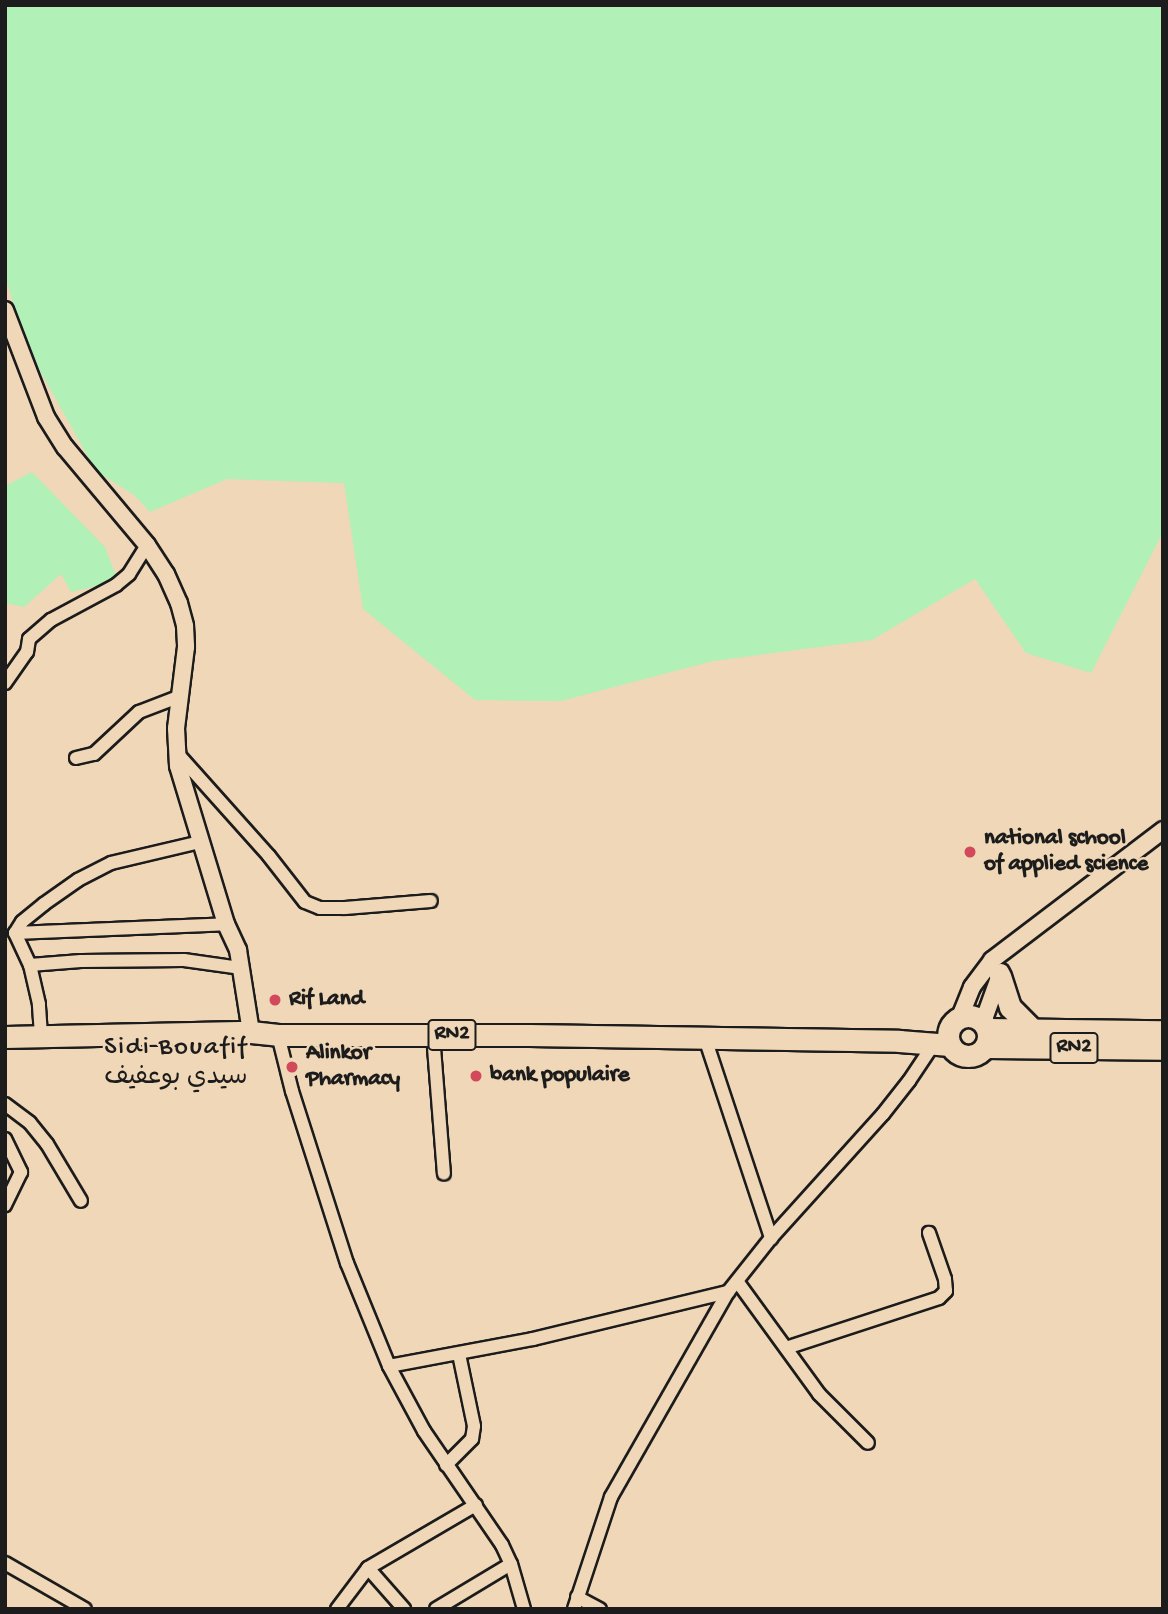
<!DOCTYPE html>
<meta charset="utf-8">
<style>
body{margin:0}
#map{position:relative;width:1168px;height:1614px;overflow:hidden;background:#efd7b7;font-family:"Gochi Hand","Playpen Sans Arabic",sans-serif}
div>[style]{position:absolute}
[style*='--x']{left:calc(var(--x)*1px);top:calc(var(--y)*1px);width:calc(var(--w)*1px);rotate:calc(var(--a)*1deg)}
.green>*{inset:0;background:#b1f0b7}
.roads{filter:drop-shadow(2px 0 #1c1c1c) drop-shadow(-2px 0 #1c1c1c) drop-shadow(0 2px #1c1c1c) drop-shadow(0 -2px #1c1c1c)}
.minor>*{height:12px;margin:-6px;padding:0 6px;transform-origin:6px;border-radius:6px;background:#efd7b7}
.tertiary>*{height:16px;margin:-8px;padding:0 8px;transform-origin:8px;border-radius:8px;background:#efd7b7}
.trunk>*{height:21px;margin:-10.5px;padding:0 10.5px;transform-origin:10.5px;border-radius:10.5px;background:#efd7b7}
.trunk>.ring{margin:-10.5px;padding:0;box-sizing:content-box;background:none;border:21px solid #efd7b7;border-radius:50%}
.dots>*{width:19px;height:19px;translate:-50% -50%;box-sizing:border-box;border:4px solid #efd7b7;border-radius:50%}
span{translate:-50% -50%;white-space:nowrap;text-align:center;line-height:1.15;-webkit-text-stroke:5px #efd7b7;paint-order:stroke}
.shield-label span{padding:2px 5px;background:#efd7b7;border:2px solid;border-radius:5px;-webkit-text-stroke-width:0}
.shield-label{font-size:21px;color:#1c1c1c;font-weight:700}
.poi-label{font-size:23px;color:#1c1c1c;font-weight:700}
.left{translate:0 -50%;text-align:left}
.quarter-label{font-size:26px;color:#1c1c1c;letter-spacing:2px}
.frame{position:absolute;inset:0;border:7px solid #1c1c1c;pointer-events:none}
</style>
<div id="map">
<div class="green">
<div style="clip-path:polygon(5px 5px,1163px 5px,1163px 532px,1091px 673px,1026px 653px,975px 579px,872px 640px,713px 661px,561px 701px,475px 700px,363px 609px,344px 483px,227px 479px,150px 512px,134px 495px,96px 471px,25px 344px,5px 275px)"></div>
<div style="clip-path:polygon(32px 472px,105px 547px,118px 581px,71px 592px,61px 574px,24px 607px,5px 603px,5px 486px)"></div>
</div>
<div class="roads">
<div class="minor">
<div style="--x:5;--y:683;--w:38;--a:-55"></div>
<div style="--x:27;--y:652;--w:13;--a:-81"></div>
<div style="--x:29;--y:639;--w:29;--a:-41"></div>
<div style="--x:51;--y:620;--w:74;--a:-28.3"></div>
<div style="--x:116;--y:585;--w:17;--a:-40"></div>
<div style="--x:129;--y:574;--w:34;--a:-58"></div>
<div style="--x:177;--y:753;--w:138;--a:48.2"></div>
<div style="--x:269;--y:856;--w:58;--a:52"></div>
<div style="--x:305;--y:902;--w:16;--a:22"></div>
<div style="--x:320;--y:908;--w:25;--a:0"></div>
<div style="--x:345;--y:908;--w:86;--a:-4.7"></div>
<div style="--x:76;--y:758;--w:18;--a:-13"></div>
<div style="--x:94;--y:754;--w:62;--a:-43"></div>
<div style="--x:139;--y:712;--w:45;--a:-20.9"></div>
<div style="--x:200;--y:842;--w:91;--a:166.7"></div>
<div style="--x:111;--y:863;--w:37;--a:153"></div>
<div style="--x:78;--y:880;--w:42;--a:144.8"></div>
<div style="--x:44;--y:904;--w:28;--a:141"></div>
<div style="--x:22;--y:922;--w:13;--a:122"></div>
<div style="--x:15;--y:933;--w:211;--a:-2.4"></div>
<div style="--x:15;--y:933;--w:35;--a:65"></div>
<div style="--x:41;--y:1035;--w:31;--a:-94"></div>
<div style="--x:39;--y:1004;--w:40;--a:-103"></div>
<div style="--x:30;--y:965;--w:51;--a:-4.5"></div>
<div style="--x:81;--y:961;--w:103;--a:-0.6"></div>
<div style="--x:184;--y:960;--w:58;--a:8"></div>
<div style="--x:278;--y:1035;--w:58;--a:76"></div>
<div style="--x:292;--y:1091;--w:181;--a:72.3"></div>
<div style="--x:347;--y:1263;--w:111;--a:67.8"></div>
<div style="--x:389;--y:1366;--w:74;--a:61.7"></div>
<div style="--x:424;--y:1431;--w:138;--a:55.6"></div>
<div style="--x:502;--y:1545;--w:21;--a:65"></div>
<div style="--x:511;--y:1564;--w:47;--a:73.9"></div>
<div style="--x:433;--y:1035;--w:139;--a:85.5"></div>
<div style="--x:705;--y:1038;--w:211;--a:71.7"></div>
<div style="--x:5;--y:1104;--w:31;--a:37"></div>
<div style="--x:30;--y:1123;--w:27;--a:51"></div>
<div style="--x:47;--y:1144;--w:66;--a:59.2"></div>
<div style="--x:5;--y:1139;--w:37;--a:64"></div>
<div style="--x:21;--y:1172;--w:37;--a:116"></div>
<div style="--x:737;--y:1281;--w:140;--a:54"></div>
<div style="--x:819;--y:1394;--w:69;--a:45"></div>
<div style="--x:786;--y:1348;--w:161;--a:-18.1"></div>
<div style="--x:939;--y:1298;--w:10;--a:-45"></div>
<div style="--x:946;--y:1291;--w:12;--a:-95"></div>
<div style="--x:945;--y:1279;--w:49;--a:-109.2"></div>
<div style="--x:389;--y:1366;--w:147;--a:-10.6"></div>
<div style="--x:533;--y:1339;--w:201;--a:-13.6"></div>
<div style="--x:446;--y:1465;--w:37;--a:-45"></div>
<div style="--x:472;--y:1439;--w:13;--a:-81"></div>
<div style="--x:474;--y:1426;--w:74;--a:-101.8"></div>
<div style="--x:5;--y:1563;--w:92;--a:29.9"></div>
<div style="--x:368;--y:1568;--w:55;--a:48.7"></div>
<div style="--x:577;--y:1597;--w:26;--a:28"></div>
<div style="--x:337;--y:1609;--w:51;--a:-52.9"></div>
<div style="--x:368;--y:1568;--w:125;--a:-30.3"></div>
<div style="--x:436;--y:1609;--w:87;--a:-31"></div>
<div style="--x:574;--y:1609;--w:118;--a:-71.7"></div>
<div style="--x:611;--y:1497;--w:236;--a:-60.3"></div>
<div style="--x:728;--y:1292;--w:69;--a:-51.5"></div>
<div style="--x:771;--y:1238;--w:167;--a:-47.9"></div>
<div style="--x:883;--y:1114;--w:42;--a:-51.8"></div>
<div style="--x:909;--y:1081;--w:43;--a:-56.3"></div>
</div>
<div class="tertiary">
<div style="--x:5;--y:310;--w:115;--a:69"></div>
<div style="--x:46;--y:417;--w:36;--a:58"></div>
<div style="--x:65;--y:447;--w:128;--a:50.1"></div>
<div style="--x:147;--y:545;--w:35;--a:57"></div>
<div style="--x:166;--y:574;--w:32;--a:66"></div>
<div style="--x:179;--y:603;--w:24;--a:75"></div>
<div style="--x:185;--y:626;--w:21;--a:87"></div>
<div style="--x:186;--y:647;--w:82;--a:97"></div>
<div style="--x:176;--y:728;--w:38;--a:87"></div>
<div style="--x:178;--y:766;--w:165;--a:73.1"></div>
<div style="--x:226;--y:924;--w:29;--a:65"></div>
<div style="--x:238;--y:950;--w:83;--a:81"></div>
<div style="--x:960;--y:1017;--w:32;--a:-68"></div>
<div style="--x:972;--y:987;--w:34;--a:-53"></div>
<div style="--x:992;--y:960;--w:215;--a:-37.2"></div>
<div style="--x:983;--y:1022;--w:53;--a:-70.2"></div>
</div>
<div class="trunk">
<div style="--x:1000;--y:976;--w:33;--a:72"></div>
<div style="--x:1010;--y:1007;--w:33;--a:45"></div>
<div class="ring" style="left:948px;top:1016px;width:19px;height:19px"></div>
<div style="--x:987;--y:1029;--w:176;--a:0.7"></div>
<div style="--x:5;--y:1037;--w:246;--a:-1.2"></div>
<div style="--x:251;--y:1032;--w:27;--a:6"></div>
<div style="--x:278;--y:1035;--w:251;--a:0"></div>
<div style="--x:529;--y:1035;--w:370;--a:0.9"></div>
<div style="--x:899;--y:1041;--w:51;--a:4.5"></div>
<div style="--x:986;--y:1047;--w:177;--a:0.6"></div>
</div>
</div>
<div class="dots">
<div style="left:970px;top:852px;background:#d1495b"></div>
<div style="left:275px;top:1000px;background:#d1495b"></div>
<div style="left:292px;top:1067px;background:#d1495b"></div>
<div style="left:476px;top:1076px;background:#d1495b"></div>
</div>
<div class="shield-label">
<span style="left:452px;top:1035px">RN2</span>
<span style="left:1074px;top:1048px">RN2</span>
</div>
<div class="poi-label">
<span class="left" style="left:984px;top:852px">national school<br>of applied science</span>
<span class="left" style="left:289px;top:1000px">Rif Land</span>
<span class="left" style="left:306px;top:1067px">Alinkor<br>Pharmacy</span>
<span class="left" style="left:490px;top:1076px">bank populaire</span>
</div>
<div class="quarter-label">
<span style="left:176px;top:1064px">Sidi Bouafif<br>سيدي بوعفيف</span>
</div>
<div class="frame"></div>
</div>
